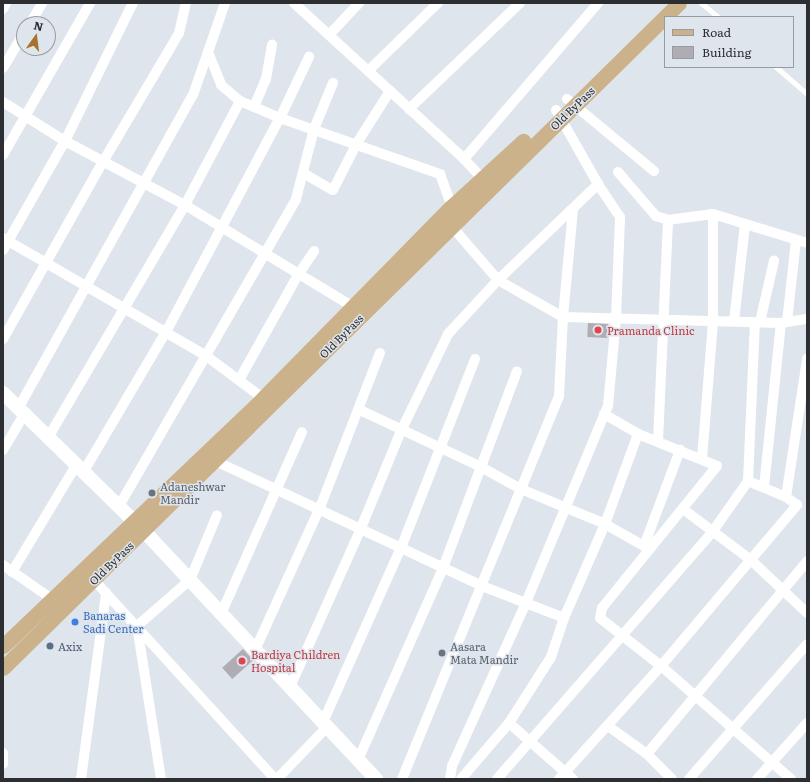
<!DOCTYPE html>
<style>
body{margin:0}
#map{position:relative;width:810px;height:782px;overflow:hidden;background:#dfe5ec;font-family:Literata,serif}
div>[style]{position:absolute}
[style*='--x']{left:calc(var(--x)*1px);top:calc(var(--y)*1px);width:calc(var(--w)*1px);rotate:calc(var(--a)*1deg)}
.building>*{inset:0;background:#b0acb3;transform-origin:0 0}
.service>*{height:5px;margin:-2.5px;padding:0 2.5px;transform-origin:2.5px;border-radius:2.5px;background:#fff}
.minor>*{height:10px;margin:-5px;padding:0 5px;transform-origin:5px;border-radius:5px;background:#fff}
.secondary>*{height:14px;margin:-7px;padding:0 7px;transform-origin:7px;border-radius:7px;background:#fff}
.primary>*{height:15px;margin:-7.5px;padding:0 7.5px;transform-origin:7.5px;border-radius:7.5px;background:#cbb28a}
.dots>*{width:11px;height:11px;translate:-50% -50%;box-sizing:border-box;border:2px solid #dfe5ec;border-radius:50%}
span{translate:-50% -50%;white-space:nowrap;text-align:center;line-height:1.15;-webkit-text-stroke:3px #dfe5ec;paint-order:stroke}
.street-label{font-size:11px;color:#2c2e31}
.health-label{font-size:11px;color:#be3a42}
.left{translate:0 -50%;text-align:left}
.worship-label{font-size:11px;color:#5b616d}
.shop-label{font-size:11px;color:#366cbe}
.service-label{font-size:11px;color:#4e5e75}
.frame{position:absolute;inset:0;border:4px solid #2c2e31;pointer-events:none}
.legend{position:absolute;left:664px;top:16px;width:130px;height:52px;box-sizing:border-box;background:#dfe5ec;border:1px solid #979ca1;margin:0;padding:5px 7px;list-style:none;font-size:12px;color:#2c2e31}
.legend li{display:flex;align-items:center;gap:8px;height:20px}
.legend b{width:20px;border:1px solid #979ca1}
.north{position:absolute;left:16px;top:16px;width:40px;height:40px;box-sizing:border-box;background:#dfe5ec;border:1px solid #979ca1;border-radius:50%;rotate:14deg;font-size:11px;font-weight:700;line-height:16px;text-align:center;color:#2c2e31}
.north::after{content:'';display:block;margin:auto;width:14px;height:18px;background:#a8732c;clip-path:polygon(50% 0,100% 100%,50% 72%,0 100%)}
</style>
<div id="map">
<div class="building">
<div style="left:588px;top:323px;width:20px;height:14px;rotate:3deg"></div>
<div style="left:243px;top:649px;width:15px;height:28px;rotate:48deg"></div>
</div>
<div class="service">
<div style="--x:701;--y:3;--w:22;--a:39"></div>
<div style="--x:776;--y:67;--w:41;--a:41.1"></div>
</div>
<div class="minor">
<div style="--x:294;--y:3;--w:231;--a:42.5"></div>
<div style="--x:464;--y:159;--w:33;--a:47"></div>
<div style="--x:3;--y:9;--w:7;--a:-63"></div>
<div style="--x:30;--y:24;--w:24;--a:-60"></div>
<div style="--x:329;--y:35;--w:44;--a:-46.8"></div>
<div style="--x:208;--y:52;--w:35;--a:68"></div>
<div style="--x:221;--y:85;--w:25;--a:40"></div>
<div style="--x:240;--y:101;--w:43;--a:23"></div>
<div style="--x:280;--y:118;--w:170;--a:19.3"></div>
<div style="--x:440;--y:174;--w:38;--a:70"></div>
<div style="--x:3;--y:68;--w:41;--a:-59"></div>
<div style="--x:368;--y:71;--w:98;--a:-44.2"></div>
<div style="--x:567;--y:99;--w:113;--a:39.6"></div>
<div style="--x:3;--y:102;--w:73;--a:32.2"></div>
<div style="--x:65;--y:141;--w:136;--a:28.1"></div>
<div style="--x:185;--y:205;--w:201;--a:31.2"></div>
<div style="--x:254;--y:107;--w:30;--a:-67"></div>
<div style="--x:266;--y:79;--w:35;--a:-80"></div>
<div style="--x:409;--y:109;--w:153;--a:-43.7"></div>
<div style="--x:3;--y:155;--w:175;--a:-60.2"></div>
<div style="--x:464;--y:159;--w:206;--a:-49.3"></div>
<div style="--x:618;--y:172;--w:58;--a:49.2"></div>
<div style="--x:656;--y:216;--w:13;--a:18"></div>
<div style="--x:668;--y:220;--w:45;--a:-7.6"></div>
<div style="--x:713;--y:214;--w:98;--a:17.1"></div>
<div style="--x:303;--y:173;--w:34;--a:30"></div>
<div style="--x:333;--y:190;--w:53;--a:-62.9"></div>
<div style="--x:357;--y:143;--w:62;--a:-57.6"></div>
<div style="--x:448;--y:222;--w:77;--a:49.2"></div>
<div style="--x:498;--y:280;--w:75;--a:29.6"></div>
<div style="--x:563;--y:317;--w:218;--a:1.6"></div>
<div style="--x:781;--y:323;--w:26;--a:-9"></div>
<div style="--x:3;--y:238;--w:233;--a:30.1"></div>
<div style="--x:205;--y:355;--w:79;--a:36.7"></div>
<div style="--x:3;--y:250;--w:125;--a:-60.4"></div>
<div style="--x:65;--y:141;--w:154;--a:-63.8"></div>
<div style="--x:734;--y:321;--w:98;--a:-83.5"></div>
<div style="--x:760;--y:322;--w:63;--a:-77.1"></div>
<div style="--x:787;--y:322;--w:82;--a:-83.7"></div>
<div style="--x:3;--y:339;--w:206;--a:-60.6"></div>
<div style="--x:104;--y:160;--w:147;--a:-59.4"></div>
<div style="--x:179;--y:33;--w:31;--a:-77"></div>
<div style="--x:239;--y:380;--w:120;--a:-60.7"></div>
<div style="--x:298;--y:275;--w:29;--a:-56"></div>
<div style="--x:19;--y:407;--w:357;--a:-60.9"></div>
<div style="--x:193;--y:95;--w:97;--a:-70.8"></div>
<div style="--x:360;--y:410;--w:134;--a:25.2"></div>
<div style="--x:481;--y:467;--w:46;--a:28.8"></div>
<div style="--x:521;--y:489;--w:91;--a:22.6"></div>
<div style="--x:605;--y:524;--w:51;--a:29.6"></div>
<div style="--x:604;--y:414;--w:39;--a:30"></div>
<div style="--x:638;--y:434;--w:85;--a:22.1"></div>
<div style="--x:717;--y:466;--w:183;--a:129"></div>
<div style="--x:602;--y:608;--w:10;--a:101"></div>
<div style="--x:600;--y:618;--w:78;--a:38.2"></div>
<div style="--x:661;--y:666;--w:172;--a:41"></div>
<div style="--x:49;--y:436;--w:268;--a:-59.5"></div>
<div style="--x:185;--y:205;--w:118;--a:-62.1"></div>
<div style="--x:658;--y:441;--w:221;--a:-87.4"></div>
<div style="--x:3;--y:450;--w:43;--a:-59.3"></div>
<div style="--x:209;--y:458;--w:302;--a:25.1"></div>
<div style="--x:482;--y:586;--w:88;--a:21.3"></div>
<div style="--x:702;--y:459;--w:138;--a:-85.4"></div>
<div style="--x:713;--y:321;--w:107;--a:-90"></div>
<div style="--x:84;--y:471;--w:161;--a:-59.5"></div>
<div style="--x:166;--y:332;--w:242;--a:-62"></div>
<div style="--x:280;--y:118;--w:68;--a:-64.6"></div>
<div style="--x:764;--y:487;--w:165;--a:-84.1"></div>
<div style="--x:786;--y:497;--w:140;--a:-81.3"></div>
<div style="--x:119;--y:506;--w:354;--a:-60"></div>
<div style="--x:296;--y:199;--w:72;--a:-75.6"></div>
<div style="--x:314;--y:129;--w:50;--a:-67.6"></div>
<div style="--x:683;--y:509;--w:85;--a:36.9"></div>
<div style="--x:751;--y:560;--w:77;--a:43.4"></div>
<div style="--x:644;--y:546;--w:103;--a:-69.4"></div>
<div style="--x:3;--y:565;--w:60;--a:34.8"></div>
<div style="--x:12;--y:572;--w:126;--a:-59"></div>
<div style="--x:94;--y:580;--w:269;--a:47.7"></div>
<div style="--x:221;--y:614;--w:199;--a:-66"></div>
<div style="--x:255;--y:650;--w:159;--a:-65.5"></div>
<div style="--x:321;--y:505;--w:163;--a:-68.8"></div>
<div style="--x:290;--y:687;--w:174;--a:-65.9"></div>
<div style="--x:361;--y:528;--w:105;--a:-67.6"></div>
<div style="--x:401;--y:431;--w:108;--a:-64.1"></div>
<div style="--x:448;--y:334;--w:74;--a:-47.2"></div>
<div style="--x:498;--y:280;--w:139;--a:-43.8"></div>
<div style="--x:323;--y:722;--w:191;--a:-65.9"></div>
<div style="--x:401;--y:548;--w:203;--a:-68.6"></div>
<div style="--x:509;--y:723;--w:85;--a:41.2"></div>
<div style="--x:608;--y:726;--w:48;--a:35.7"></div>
<div style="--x:647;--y:754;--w:35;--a:45"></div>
<div style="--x:3;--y:753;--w:11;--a:90"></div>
<div style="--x:647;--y:754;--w:251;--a:-50.3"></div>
<div style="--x:358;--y:760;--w:210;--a:-66.1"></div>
<div style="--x:443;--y:568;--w:210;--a:-69.4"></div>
<div style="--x:81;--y:779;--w:188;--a:-82.3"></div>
<div style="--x:161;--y:779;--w:155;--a:-98.9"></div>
<div style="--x:137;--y:626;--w:70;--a:-41"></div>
<div style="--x:190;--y:580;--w:70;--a:-67.4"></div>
<div style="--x:277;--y:779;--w:72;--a:-46.1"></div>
<div style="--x:402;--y:779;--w:414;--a:-67.7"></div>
<div style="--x:559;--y:396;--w:79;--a:-87.1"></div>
<div style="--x:563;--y:317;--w:107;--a:-84.7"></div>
<div style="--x:450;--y:779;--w:13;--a:-81"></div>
<div style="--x:452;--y:766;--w:177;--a:-65.6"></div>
<div style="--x:525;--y:605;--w:216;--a:-67.4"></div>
<div style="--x:608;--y:406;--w:88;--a:-84.8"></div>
<div style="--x:616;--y:318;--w:101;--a:-87.7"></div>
<div style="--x:620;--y:217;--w:40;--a:-124"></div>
<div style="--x:598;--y:184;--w:85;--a:-119.6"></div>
<div style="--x:461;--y:779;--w:74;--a:-49.4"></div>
<div style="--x:509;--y:723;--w:78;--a:-57.5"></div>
<div style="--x:551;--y:657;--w:41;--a:-71.6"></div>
<div style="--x:564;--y:618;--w:103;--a:-66.4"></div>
<div style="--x:605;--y:524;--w:96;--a:-69.9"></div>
<div style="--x:497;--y:779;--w:329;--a:-48.9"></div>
<div style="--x:713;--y:531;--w:61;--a:-55"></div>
<div style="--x:748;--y:481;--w:159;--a:-87.5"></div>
<div style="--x:559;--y:779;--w:152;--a:-47.9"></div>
<div style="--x:661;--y:666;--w:211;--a:-49.8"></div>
<div style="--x:797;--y:505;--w:14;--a:-144"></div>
<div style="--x:786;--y:497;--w:41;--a:-157.2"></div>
<div style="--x:689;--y:779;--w:179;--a:-48.8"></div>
<div style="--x:757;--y:779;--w:75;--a:-48.2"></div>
</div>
<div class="secondary">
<div style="--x:3;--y:393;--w:197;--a:44.4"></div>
<div style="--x:144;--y:531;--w:340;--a:46.9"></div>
</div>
<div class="primary">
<div style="--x:3;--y:646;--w:359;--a:-43.6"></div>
<div style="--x:263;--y:398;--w:268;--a:-45.5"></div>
<div style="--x:451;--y:207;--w:98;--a:-42.5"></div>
<div style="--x:3;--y:668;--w:948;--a:-44.53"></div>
</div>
<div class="dots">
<div style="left:598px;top:330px;background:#e0444e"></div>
<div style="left:152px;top:493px;background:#6b7280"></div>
<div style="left:75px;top:622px;background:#3f7fe0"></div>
<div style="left:50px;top:646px;background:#5c6f8a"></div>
<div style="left:442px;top:653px;background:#6b7280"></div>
<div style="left:242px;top:661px;background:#e0444e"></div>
</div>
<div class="street-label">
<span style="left:572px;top:108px;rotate:-44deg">Old ByPass</span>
<span style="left:341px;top:336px;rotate:-45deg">Old ByPass</span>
<span style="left:111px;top:563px;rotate:-44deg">Old ByPass</span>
</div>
<div class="health-label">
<span class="left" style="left:607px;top:330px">Pramanda Clinic</span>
<span class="left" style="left:251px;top:661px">Bardiya Children<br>Hospital</span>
</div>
<div class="worship-label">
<span class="left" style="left:160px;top:493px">Adaneshwar<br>Mandir</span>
<span class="left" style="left:450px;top:653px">Aasara<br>Mata Mandir</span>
</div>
<div class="shop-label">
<span class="left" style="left:83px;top:622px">Banaras<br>Sadi Center</span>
</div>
<div class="service-label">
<span class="left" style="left:58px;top:646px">Axix</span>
</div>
<div class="frame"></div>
<ul class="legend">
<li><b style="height:5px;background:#cbb28a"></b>Road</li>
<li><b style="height:11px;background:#b0acb3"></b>Building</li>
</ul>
<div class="north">N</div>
</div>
